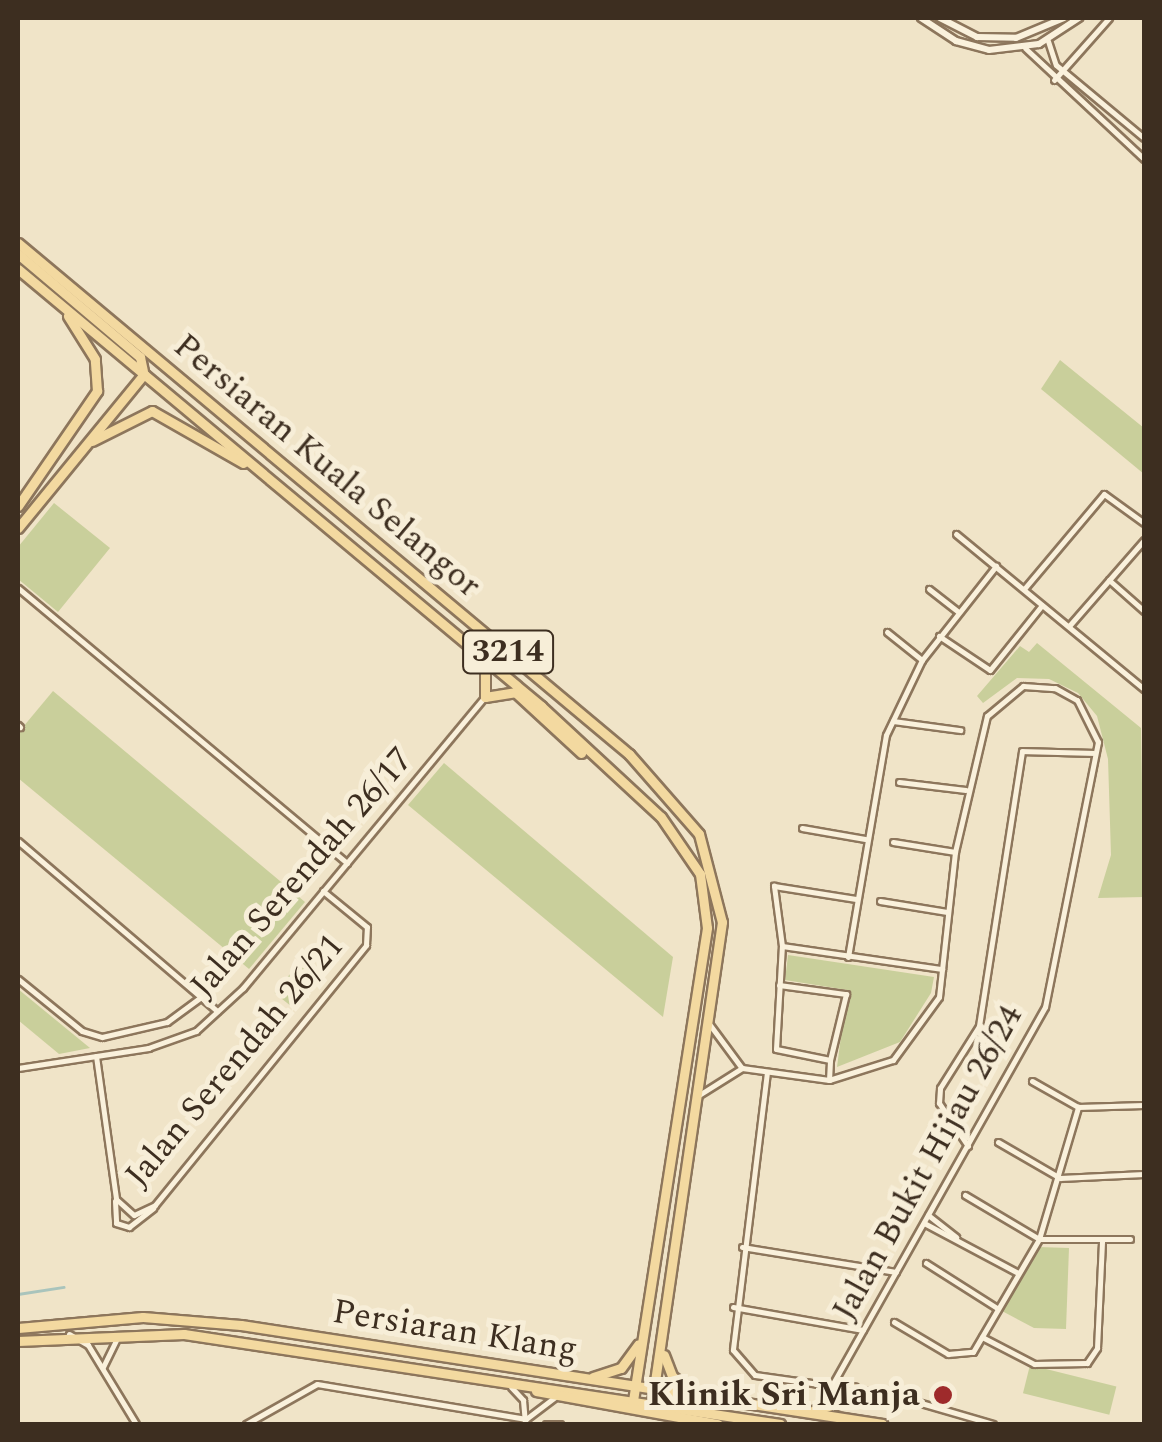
<!DOCTYPE html>
<style>
body{margin:0}
#map{position:relative;width:1162px;height:1442px;overflow:hidden;background:#f0e4c8;font-family:Spectral,serif}
div>[style]{position:absolute}
[style*='--x']{left:calc(var(--x)*1px);top:calc(var(--y)*1px);width:calc(var(--w)*1px);rotate:calc(var(--a)*1deg)}
.green>*{inset:0;background:#c9cf9b;transform-origin:0 0}
.stream>*{height:2.5px;margin:-1.25px;padding:0 1.25px;transform-origin:1.25px;border-radius:1.25px;background:#a9c4bc}
.roads{filter:drop-shadow(2px 0 #8d765c) drop-shadow(-2px 0 #8d765c) drop-shadow(0 2px #8d765c) drop-shadow(0 -2px #8d765c)}
.minor>*{height:5px;margin:-2.5px;padding:0 2.5px;transform-origin:2.5px;border-radius:2.5px;background:#faf1dc}
.tertiary>*{height:6px;margin:-3px;padding:0 3px;transform-origin:3px;border-radius:3px;background:#faf1dc}
.primary>*{height:9px;margin:-4.5px;padding:0 4.5px;transform-origin:4.5px;border-radius:4.5px;background:#f3d9a0}
.tram>*{height:2.5px;margin:-1.25px;padding:0 1.25px;transform-origin:1.25px;border-radius:1.25px;background:#3d2e20}
.dots>*{width:28px;height:28px;translate:-50% -50%;box-sizing:border-box;border:5px solid #f7eed8;border-radius:50%}
span{translate:-50% -50%;white-space:nowrap;text-align:center;line-height:1.15;-webkit-text-stroke:10px #f7eed8;paint-order:stroke}
.shield-label span{padding:2px 8px;background:#f7eed8;border:2px solid;border-radius:8px;-webkit-text-stroke-width:0}
.shield-label{font-size:32px;color:#3d2e20;font-weight:700}
.street-label{font-size:35px;color:#3d2e20}
.poi-label{font-size:35px;color:#3d2e20;font-weight:700}
.right{translate:-100% -50%;text-align:right}
.frame{position:absolute;inset:0;border:20px solid #3d2e20;pointer-events:none}
</style>
<div id="map">
<div class="green">
<div style="clip-path:polygon(1060px 360px,1144px 428px,1144px 474px,1041px 389px)"></div>
<div style="clip-path:polygon(54px 503px,110px 548px,58px 612px,18px 579px,18px 547px)"></div>
<div style="clip-path:polygon(1037px 643px,1141px 728px,1144px 897px,1098px 898px,1111px 855px,1108px 759px,1097px 716px,1078px 693px,1049px 679px,1017px 678px,983px 703px,977px 696px,1020px 646px,1029px 652px)"></div>
<div style="clip-path:polygon(53px 691px,305px 902px,249px 969px,18px 778px,18px 733px)"></div>
<div style="clip-path:polygon(444px 763px,673px 957px,663px 1017px,408px 805px)"></div>
<div style="clip-path:polygon(788px 955px,934px 977px,931px 993px,900px 1042px,837px 1067px,847px 990px,785px 980px)"></div>
<div style="left:303px;top:958px;width:26px;height:45px;rotate:39deg"></div>
<div style="clip-path:polygon(18px 989px,90px 1048px,59px 1054px,18px 1020px)"></div>
<div style="clip-path:polygon(1038px 1247px,1069px 1248px,1066px 1329px,1034px 1328px,1002px 1311px)"></div>
<div style="left:1030px;top:1365px;width:89px;height:29px;rotate:14deg"></div>
</div>
<div class="stream">
<div style="--x:18;--y:1294;--w:46;--a:-8.8"></div>
</div>
<div class="roads">
<div class="minor">
<div style="--x:1048;--y:41;--w:25;--a:72"></div>
<div style="--x:1056;--y:65;--w:114;--a:39.7"></div>
<div style="--x:1025;--y:48;--w:163;--a:43"></div>
<div style="--x:1054;--y:80;--w:83;--a:-48.4"></div>
<div style="--x:956;--y:534;--w:244;--a:39.5"></div>
<div style="--x:1109;--y:580;--w:47;--a:41.5"></div>
<div style="--x:18;--y:588;--w:429;--a:39.9"></div>
<div style="--x:929;--y:589;--w:37;--a:38"></div>
<div style="--x:1024;--y:589;--w:124;--a:-49.9"></div>
<div style="--x:1104;--y:494;--w:49;--a:35.9"></div>
<div style="--x:1069;--y:626;--w:114;--a:-48.9"></div>
<div style="--x:887;--y:632;--w:45;--a:38.7"></div>
<div style="--x:939;--y:636;--w:61;--a:33.7"></div>
<div style="--x:990;--y:670;--w:83;--a:-51.3"></div>
<div style="--x:893;--y:721;--w:68;--a:7.7"></div>
<div style="--x:18;--y:725;--w:3;--a:45"></div>
<div style="--x:899;--y:782;--w:67;--a:6.8"></div>
<div style="--x:802;--y:828;--w:64;--a:9.9"></div>
<div style="--x:18;--y:841;--w:262;--a:40.5"></div>
<div style="--x:893;--y:842;--w:63;--a:9.2"></div>
<div style="--x:880;--y:901;--w:68;--a:9.3"></div>
<div style="--x:782;--y:946;--w:162;--a:8.2"></div>
<div style="--x:848;--y:957;--w:225;--a:-80.3"></div>
<div style="--x:886;--y:735;--w:83;--a:-64.4"></div>
<div style="--x:922;--y:660;--w:120;--a:-51.8"></div>
<div style="--x:18;--y:979;--w:82;--a:39.1"></div>
<div style="--x:82;--y:1031;--w:21;--a:17"></div>
<div style="--x:102;--y:1037;--w:67;--a:-13"></div>
<div style="--x:167;--y:1022;--w:42;--a:-36.3"></div>
<div style="--x:779;--y:985;--w:68;--a:7.7"></div>
<div style="--x:846;--y:994;--w:68;--a:103.6"></div>
<div style="--x:710;--y:1025;--w:52;--a:53.6"></div>
<div style="--x:96;--y:1056;--w:144;--a:82"></div>
<div style="--x:116;--y:1199;--w:24;--a:42"></div>
<div style="--x:134;--y:1215;--w:23;--a:-25"></div>
<div style="--x:155;--y:1205;--w:335;--a:-50.9"></div>
<div style="--x:366;--y:945;--w:18;--a:-87"></div>
<div style="--x:367;--y:927;--w:57;--a:-140.7"></div>
<div style="--x:830;--y:1060;--w:55;--a:-168.5"></div>
<div style="--x:776;--y:1049;--w:103;--a:-86.7"></div>
<div style="--x:782;--y:946;--w:61;--a:-97.6"></div>
<div style="--x:774;--y:886;--w:83;--a:9"></div>
<div style="--x:18;--y:1068;--w:132;--a:-8.7"></div>
<div style="--x:148;--y:1048;--w:51;--a:-19.5"></div>
<div style="--x:196;--y:1031;--w:64;--a:-42.5"></div>
<div style="--x:243;--y:988;--w:378;--a:-50.3"></div>
<div style="--x:767;--y:1072;--w:280;--a:97"></div>
<div style="--x:733;--y:1350;--w:33;--a:49"></div>
<div style="--x:755;--y:1375;--w:136;--a:8"></div>
<div style="--x:890;--y:1394;--w:107;--a:16.2"></div>
<div style="--x:829;--y:1080;--w:20;--a:-87"></div>
<div style="--x:1032;--y:1081;--w:53;--a:29.5"></div>
<div style="--x:1078;--y:1107;--w:66;--a:-1.7"></div>
<div style="--x:699;--y:1095;--w:51;--a:-32.1"></div>
<div style="--x:742;--y:1068;--w:88;--a:7.9"></div>
<div style="--x:829;--y:1080;--w:67;--a:-17.4"></div>
<div style="--x:893;--y:1060;--w:78;--a:-53.9"></div>
<div style="--x:939;--y:997;--w:146;--a:-83.7"></div>
<div style="--x:955;--y:852;--w:140;--a:-76.8"></div>
<div style="--x:987;--y:716;--w:47;--a:-39.8"></div>
<div style="--x:1023;--y:686;--w:32;--a:4"></div>
<div style="--x:1055;--y:688;--w:25;--a:29"></div>
<div style="--x:1077;--y:700;--w:47;--a:63.4"></div>
<div style="--x:1098;--y:742;--w:270;--a:101.3"></div>
<div style="--x:1045;--y:1007;--w:434;--a:119.4"></div>
<div style="--x:998;--y:1142;--w:72;--a:30.1"></div>
<div style="--x:1060;--y:1178;--w:84;--a:-2.7"></div>
<div style="--x:968;--y:1146;--w:52;--a:-124"></div>
<div style="--x:939;--y:1103;--w:15;--a:-86"></div>
<div style="--x:940;--y:1088;--w:73;--a:-57.8"></div>
<div style="--x:979;--y:1026;--w:278;--a:-81.1"></div>
<div style="--x:1022;--y:751;--w:71;--a:1.6"></div>
<div style="--x:965;--y:1195;--w:86;--a:30.7"></div>
<div style="--x:1039;--y:1239;--w:91;--a:0"></div>
<div style="--x:115;--y:1201;--w:22;--a:87"></div>
<div style="--x:116;--y:1223;--w:14;--a:17"></div>
<div style="--x:129;--y:1227;--w:31;--a:-38"></div>
<div style="--x:928;--y:1215;--w:36;--a:38"></div>
<div style="--x:924;--y:1223;--w:106;--a:28"></div>
<div style="--x:742;--y:1247;--w:156;--a:9.2"></div>
<div style="--x:926;--y:1263;--w:84;--a:32.4"></div>
<div style="--x:733;--y:1307;--w:132;--a:10"></div>
<div style="--x:894;--y:1322;--w:63;--a:30.7"></div>
<div style="--x:948;--y:1354;--w:25;--a:-5"></div>
<div style="--x:973;--y:1352;--w:131;--a:-59.7"></div>
<div style="--x:1039;--y:1239;--w:138;--a:-73.5"></div>
<div style="--x:69;--y:1334;--w:22;--a:30"></div>
<div style="--x:88;--y:1345;--w:92;--a:58.7"></div>
<div style="--x:982;--y:1337;--w:59;--a:27.4"></div>
<div style="--x:1034;--y:1364;--w:53;--a:-1.1"></div>
<div style="--x:1087;--y:1363;--w:18;--a:-56"></div>
<div style="--x:1097;--y:1348;--w:108;--a:-87.3"></div>
<div style="--x:103;--y:1367;--w:32;--a:-64"></div>
<div style="--x:511;--y:1387;--w:18;--a:47"></div>
<div style="--x:523;--y:1400;--w:24;--a:85"></div>
<div style="--x:526;--y:1419;--w:36;--a:-37"></div>
<div style="--x:246;--y:1424;--w:81;--a:-29.4"></div>
<div style="--x:317;--y:1384;--w:212;--a:9.5"></div>
<div style="--x:546;--y:1424;--w:14;--a:0"></div>
</div>
<div class="tertiary">
<div style="--x:921;--y:18;--w:42;--a:33.3"></div>
<div style="--x:956;--y:41;--w:34;--a:15"></div>
<div style="--x:989;--y:50;--w:50;--a:-6.8"></div>
<div style="--x:1039;--y:44;--w:48;--a:-33"></div>
<div style="--x:940;--y:18;--w:42;--a:27.2"></div>
<div style="--x:977;--y:37;--w:39;--a:1"></div>
<div style="--x:1016;--y:38;--w:52;--a:-22.6"></div>
</div>
<div class="primary">
<div style="--x:18;--y:243;--w:797;--a:39.91"></div>
<div style="--x:629;--y:754;--w:106;--a:48.8"></div>
<div style="--x:699;--y:834;--w:91;--a:75.4"></div>
<div style="--x:722;--y:922;--w:486;--a:98.3"></div>
<div style="--x:18;--y:254;--w:160;--a:40.2"></div>
<div style="--x:140;--y:357;--w:14;--a:78"></div>
<div style="--x:18;--y:269;--w:682;--a:39.88"></div>
<div style="--x:541;--y:706;--w:163;--a:42.8"></div>
<div style="--x:661;--y:817;--w:69;--a:55.6"></div>
<div style="--x:700;--y:874;--w:54;--a:82.6"></div>
<div style="--x:707;--y:928;--w:477;--a:98.9"></div>
<div style="--x:92;--y:441;--w:67;--a:-26.6"></div>
<div style="--x:152;--y:411;--w:105;--a:29.7"></div>
<div style="--x:18;--y:506;--w:140;--a:-55.5"></div>
<div style="--x:97;--y:391;--w:32;--a:-94"></div>
<div style="--x:95;--y:359;--w:51;--a:-122.1"></div>
<div style="--x:18;--y:528;--w:199;--a:-50.7"></div>
<div style="--x:485;--y:697;--w:30;--a:-9"></div>
<div style="--x:515;--y:692;--w:90;--a:42.7"></div>
<div style="--x:485;--y:697;--w:36;--a:-90"></div>
<div style="--x:18;--y:1328;--w:125;--a:-5"></div>
<div style="--x:143;--y:1317;--w:98;--a:4.7"></div>
<div style="--x:241;--y:1325;--w:649;--a:8.78"></div>
<div style="--x:18;--y:1341;--w:166;--a:-2.4"></div>
<div style="--x:184;--y:1334;--w:603;--a:8.59"></div>
<div style="--x:664;--y:1355;--w:22;--a:69"></div>
<div style="--x:672;--y:1376;--w:31;--a:37"></div>
<div style="--x:593;--y:1377;--w:29;--a:-18"></div>
<div style="--x:621;--y:1368;--w:29;--a:-54"></div>
<div style="--x:536;--y:1391;--w:185;--a:10.3"></div>
<div style="--x:809;--y:1412;--w:31;--a:-17"></div>
<div style="--x:839;--y:1403;--w:21;--a:-45"></div>
</div>
</div>
<div class="tram">
<div style="--x:898;--y:1424;--w:54;--a:0"></div>
</div>
<div class="dots">
<div style="left:943px;top:1395px;background:#9e2a2b"></div>
</div>
<div class="shield-label">
<span style="left:508px;top:652px">3214</span>
</div>
<div class="street-label">
<span style="left:327px;top:466px;rotate:40deg">Persiaran Kuala Selangor</span>
<span style="left:302px;top:873px;rotate:-49deg">Jalan Serendah 26/17</span>
<span style="left:235px;top:1061px;rotate:-50deg">Jalan Serendah 26/21</span>
<span style="left:928px;top:1163px;rotate:-61deg">Jalan Bukit Hijau 26/24</span>
<span style="left:455px;top:1331px;rotate:9deg">Persiaran Klang</span>
</div>
<div class="poi-label">
<span class="right" style="left:920px;top:1395px">Klinik Sri Manja</span>
</div>
<div class="frame"></div>
</div>
